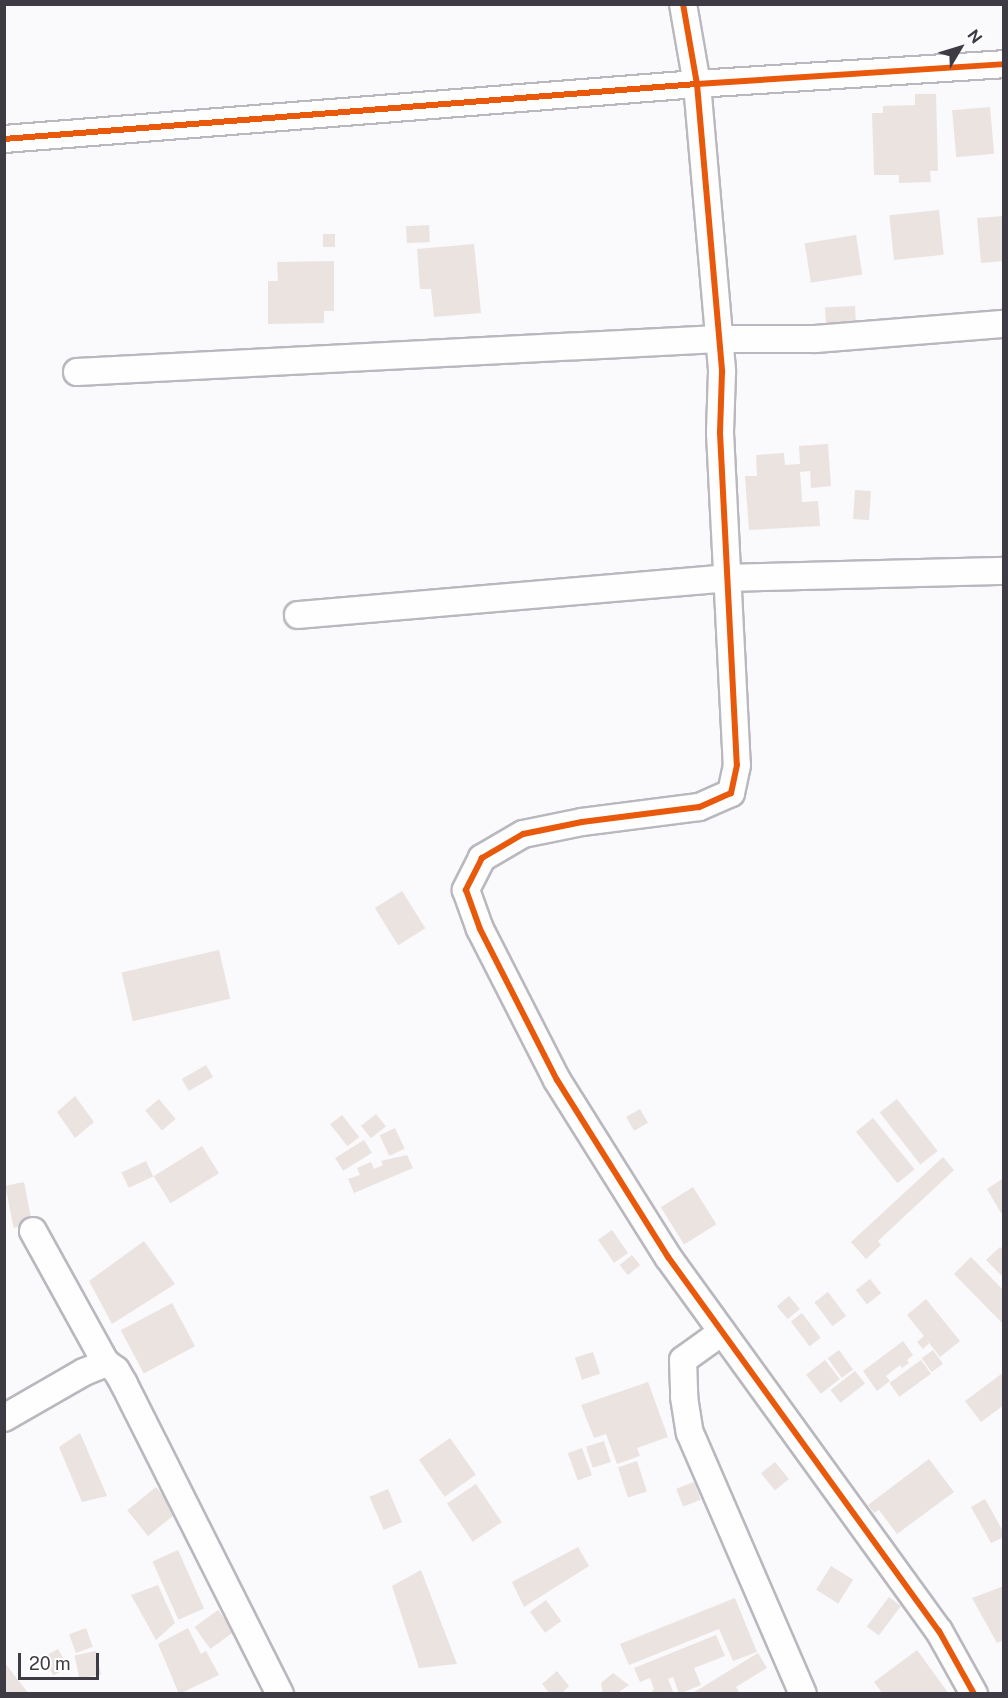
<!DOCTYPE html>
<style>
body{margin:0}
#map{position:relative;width:1008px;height:1698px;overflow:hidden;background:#faf9fc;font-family:"Public Sans",sans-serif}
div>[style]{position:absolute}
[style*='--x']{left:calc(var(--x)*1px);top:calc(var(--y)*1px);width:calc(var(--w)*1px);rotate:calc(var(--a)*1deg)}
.building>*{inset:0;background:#ebe3e0;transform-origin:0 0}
.roads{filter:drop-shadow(2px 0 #bab8be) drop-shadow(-2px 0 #bab8be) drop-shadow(0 2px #bab8be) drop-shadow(0 -2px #bab8be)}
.minor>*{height:26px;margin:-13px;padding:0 13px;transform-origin:13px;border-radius:13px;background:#fefeff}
.cycleway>*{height:6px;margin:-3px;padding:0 3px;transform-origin:3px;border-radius:3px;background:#e8590c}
span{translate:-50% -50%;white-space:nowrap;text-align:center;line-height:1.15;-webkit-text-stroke:6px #fff;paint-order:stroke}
.frame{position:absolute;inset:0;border:6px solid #3f3b45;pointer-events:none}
.north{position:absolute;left:930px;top:18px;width:60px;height:60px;-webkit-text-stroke:4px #fff;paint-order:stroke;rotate:52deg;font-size:16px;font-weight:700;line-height:24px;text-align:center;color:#3f3b45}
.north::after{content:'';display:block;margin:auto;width:21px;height:27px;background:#3f3b45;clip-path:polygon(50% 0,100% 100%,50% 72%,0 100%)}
.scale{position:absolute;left:18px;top:1653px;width:81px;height:27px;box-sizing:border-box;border:3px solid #3f3b45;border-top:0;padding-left:8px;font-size:18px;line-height:21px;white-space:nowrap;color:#3f3b45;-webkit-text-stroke:4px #fff;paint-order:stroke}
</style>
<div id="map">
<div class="building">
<div style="clip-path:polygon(915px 94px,936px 94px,938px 171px,930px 171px,931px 182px,899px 183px,899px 175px,874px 175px,872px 113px,883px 113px,883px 106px,915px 105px)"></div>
<div style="left:990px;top:107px;width:47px;height:38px;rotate:85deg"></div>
<div style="left:939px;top:210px;width:45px;height:50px;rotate:84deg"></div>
<div style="clip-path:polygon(1004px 216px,1004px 261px,981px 263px,977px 218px)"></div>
<div style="left:429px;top:225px;width:17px;height:23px;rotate:87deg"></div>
<div style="left:335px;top:234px;width:13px;height:12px;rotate:90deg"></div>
<div style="left:856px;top:235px;width:40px;height:52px;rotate:81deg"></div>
<div style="clip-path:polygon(474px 244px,481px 313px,434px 317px,431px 289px,420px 289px,417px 249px)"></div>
<div style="clip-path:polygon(334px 261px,334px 311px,324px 311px,324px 323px,268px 324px,268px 281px,278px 281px,277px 262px)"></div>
<div style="left:855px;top:306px;width:18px;height:30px;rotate:87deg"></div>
<div style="clip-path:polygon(828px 444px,831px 486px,811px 488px,810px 471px,800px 472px,802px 502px,818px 501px,820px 526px,749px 530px,745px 476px,757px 476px,756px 455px,784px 453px,785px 465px,800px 464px,799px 446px)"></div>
<div style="left:855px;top:490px;width:16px;height:29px;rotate:4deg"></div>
<div style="left:402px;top:891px;width:44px;height:32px;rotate:58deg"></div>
<div style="left:219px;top:950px;width:50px;height:100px;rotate:77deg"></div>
<div style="left:206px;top:1065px;width:14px;height:28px;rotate:60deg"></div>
<div style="clip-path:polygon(75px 1096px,94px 1122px,75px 1138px,57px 1112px)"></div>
<div style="left:159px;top:1099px;width:26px;height:18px;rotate:50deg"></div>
<div style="left:897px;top:1099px;width:66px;height:22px;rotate:52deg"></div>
<div style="left:640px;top:1109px;width:16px;height:16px;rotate:60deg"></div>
<div style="left:376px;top:1114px;width:16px;height:19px;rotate:52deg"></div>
<div style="left:342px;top:1115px;width:28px;height:15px;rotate:52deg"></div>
<div style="left:873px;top:1118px;width:66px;height:22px;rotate:51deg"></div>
<div style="left:395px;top:1128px;width:23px;height:17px;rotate:65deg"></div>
<div style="left:364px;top:1140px;width:15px;height:34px;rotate:58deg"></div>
<div style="left:202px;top:1146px;width:32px;height:57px;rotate:58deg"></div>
<div style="clip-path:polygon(407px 1155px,413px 1168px,354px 1193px,348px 1179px,360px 1175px,357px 1168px,371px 1162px,374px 1169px,383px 1165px,381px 1161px)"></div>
<div style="clip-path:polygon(943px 1157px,954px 1170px,878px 1241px,881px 1245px,866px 1259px,851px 1242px)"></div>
<div style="left:146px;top:1161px;width:17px;height:27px;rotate:65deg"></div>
<div style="clip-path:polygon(1002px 1179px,1004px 1211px,1001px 1213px,987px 1189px)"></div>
<div style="left:24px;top:1182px;width:43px;height:19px;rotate:79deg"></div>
<div style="left:693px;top:1187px;width:44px;height:38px;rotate:58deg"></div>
<div style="left:612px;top:1230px;width:28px;height:17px;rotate:55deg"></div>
<div style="clip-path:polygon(144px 1241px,175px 1284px,112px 1324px,89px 1281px)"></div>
<div style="clip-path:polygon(1000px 1247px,1004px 1251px,1004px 1278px,986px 1260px)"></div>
<div style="left:632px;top:1255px;width:13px;height:16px;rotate:51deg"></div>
<div style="clip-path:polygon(971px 1257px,1004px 1291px,1004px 1325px,954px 1274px)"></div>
<div style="left:870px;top:1279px;width:18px;height:18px;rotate:52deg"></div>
<div style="left:828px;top:1292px;width:30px;height:17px;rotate:53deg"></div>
<div style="left:789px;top:1296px;width:17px;height:16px;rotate:50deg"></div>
<div style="clip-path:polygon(926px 1299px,960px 1341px,940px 1357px,929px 1343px,923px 1349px,917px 1342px,924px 1336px,907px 1315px)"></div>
<div style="left:172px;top:1303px;width:49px;height:58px;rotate:62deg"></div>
<div style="left:802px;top:1313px;width:31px;height:14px;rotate:53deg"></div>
<div style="clip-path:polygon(903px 1341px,913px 1355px,907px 1360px,909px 1363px,902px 1368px,900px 1365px,886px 1376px,890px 1381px,877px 1391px,863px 1371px)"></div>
<div style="left:839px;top:1350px;width:24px;height:14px;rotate:54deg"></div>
<div style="left:933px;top:1350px;width:17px;height:14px;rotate:54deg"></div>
<div style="left:593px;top:1352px;width:23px;height:19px;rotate:72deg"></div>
<div style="left:825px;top:1360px;width:24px;height:24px;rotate:52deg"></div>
<div style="left:921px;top:1360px;width:17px;height:39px;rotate:54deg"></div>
<div style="left:855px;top:1371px;width:16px;height:31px;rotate:52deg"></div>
<div style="clip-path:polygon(1004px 1372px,1004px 1405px,981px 1422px,965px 1401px)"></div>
<div style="clip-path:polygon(648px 1382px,668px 1437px,637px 1448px,640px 1456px,617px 1464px,606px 1434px,594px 1438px,581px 1405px)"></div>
<div style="clip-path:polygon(80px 1433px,107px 1496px,82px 1502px,59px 1447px)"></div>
<div style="left:450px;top:1438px;width:45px;height:38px;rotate:55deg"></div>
<div style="left:604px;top:1441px;width:22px;height:19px;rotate:72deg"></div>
<div style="left:582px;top:1448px;width:29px;height:15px;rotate:70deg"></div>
<div style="clip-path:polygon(929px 1459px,954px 1492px,897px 1534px,879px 1510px,874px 1513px,868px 1505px)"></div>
<div style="left:637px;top:1461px;width:32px;height:20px;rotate:72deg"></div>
<div style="left:775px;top:1462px;width:22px;height:18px;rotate:51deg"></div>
<div style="left:694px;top:1482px;width:19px;height:19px;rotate:69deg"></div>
<div style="left:476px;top:1484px;width:46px;height:35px;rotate:56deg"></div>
<div style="left:156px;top:1487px;width:33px;height:37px;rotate:51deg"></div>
<div style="left:388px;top:1489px;width:36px;height:20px;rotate:67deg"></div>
<div style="clip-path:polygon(985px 1499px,1004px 1533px,1004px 1537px,991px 1543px,971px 1507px)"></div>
<div style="clip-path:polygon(578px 1547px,589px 1566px,524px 1607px,512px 1582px)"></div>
<div style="left:178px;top:1550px;width:64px;height:28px;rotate:66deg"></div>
<div style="left:831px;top:1566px;width:26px;height:28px;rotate:32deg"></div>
<div style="clip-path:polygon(421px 1570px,457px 1664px,419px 1668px,392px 1586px)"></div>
<div style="clip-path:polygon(158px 1585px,175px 1623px,156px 1640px,131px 1595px)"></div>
<div style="clip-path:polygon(1004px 1586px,1004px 1640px,997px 1643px,972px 1598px)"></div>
<div style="left:889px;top:1597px;width:15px;height:37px;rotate:37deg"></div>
<div style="clip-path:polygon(735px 1598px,757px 1652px,733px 1661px,719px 1629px,629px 1665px,620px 1644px)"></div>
<div style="left:546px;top:1600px;width:26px;height:20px;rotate:54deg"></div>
<div style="left:218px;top:1610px;width:27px;height:29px;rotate:54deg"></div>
<div style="left:86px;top:1628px;width:20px;height:18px;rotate:70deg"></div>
<div style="clip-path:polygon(188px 1628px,201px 1654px,206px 1651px,219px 1675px,179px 1694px,158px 1644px)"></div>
<div style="clip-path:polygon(716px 1635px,725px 1656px,694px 1668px,701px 1685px,679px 1694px,673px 1677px,668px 1679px,674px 1694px,650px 1694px,654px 1689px,650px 1678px,640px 1682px,634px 1668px)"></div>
<div style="left:58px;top:1649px;width:21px;height:17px;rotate:61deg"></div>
<div style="clip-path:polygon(917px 1650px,949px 1694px,883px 1694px,874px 1682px)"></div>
<div style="left:96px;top:1651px;width:24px;height:22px;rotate:78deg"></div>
<div style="clip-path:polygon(758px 1653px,767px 1668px,736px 1687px,740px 1694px,691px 1694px)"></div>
<div style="clip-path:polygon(4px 1662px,29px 1694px,4px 1694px)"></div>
<div style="clip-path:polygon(557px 1671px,569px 1686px,561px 1694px,550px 1694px,542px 1684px)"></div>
<div style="clip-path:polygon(613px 1673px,629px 1685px,616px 1694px,603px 1694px,601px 1683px)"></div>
</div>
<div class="roads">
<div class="minor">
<div style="--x:683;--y:4;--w:81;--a:80.1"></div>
<div style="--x:697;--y:84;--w:289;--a:85"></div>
<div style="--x:722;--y:372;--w:61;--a:91.9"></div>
<div style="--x:720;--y:433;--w:332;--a:87.1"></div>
<div style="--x:737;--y:765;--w:29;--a:102"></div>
<div style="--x:731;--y:793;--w:35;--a:156"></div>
<div style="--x:699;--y:807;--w:118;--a:172.7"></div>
<div style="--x:582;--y:822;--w:60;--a:168.5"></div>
<div style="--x:523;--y:834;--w:48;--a:149.7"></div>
<div style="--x:482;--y:858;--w:36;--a:117"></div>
<div style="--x:466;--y:890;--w:41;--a:70.3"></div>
<div style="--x:480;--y:929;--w:169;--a:63"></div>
<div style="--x:557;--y:1080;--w:209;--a:57.9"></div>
<div style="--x:668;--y:1257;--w:462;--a:54.1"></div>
<div style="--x:939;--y:1631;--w:72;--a:60.9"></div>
<div style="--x:4;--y:139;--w:695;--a:-4.54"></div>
<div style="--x:697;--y:84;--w:308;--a:-3.7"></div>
<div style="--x:77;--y:372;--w:642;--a:-2.95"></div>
<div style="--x:718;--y:339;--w:98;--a:0"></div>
<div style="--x:816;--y:339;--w:189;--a:-4.6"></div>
<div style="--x:298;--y:615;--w:432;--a:-4.9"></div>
<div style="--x:728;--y:578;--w:276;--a:-1.5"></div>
<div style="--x:33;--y:1231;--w:151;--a:61.1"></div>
<div style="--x:106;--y:1363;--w:12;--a:35"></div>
<div style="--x:116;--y:1370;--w:16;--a:60"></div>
<div style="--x:124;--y:1384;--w:347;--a:63.3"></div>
<div style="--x:722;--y:1332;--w:48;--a:144.3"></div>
<div style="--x:683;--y:1360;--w:37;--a:88"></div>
<div style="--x:684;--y:1397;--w:36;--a:81"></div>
<div style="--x:690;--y:1433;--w:284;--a:66.6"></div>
<div style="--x:4;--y:1418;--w:92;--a:-29.9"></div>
<div style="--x:84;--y:1372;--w:24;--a:-22"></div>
</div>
</div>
<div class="cycleway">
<div style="--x:683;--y:4;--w:81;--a:80.1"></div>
<div style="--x:697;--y:84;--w:289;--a:85"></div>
<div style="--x:722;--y:372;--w:61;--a:91.9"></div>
<div style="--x:720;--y:433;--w:332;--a:87.1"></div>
<div style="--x:737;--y:765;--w:29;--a:102"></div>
<div style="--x:731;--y:793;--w:35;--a:156"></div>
<div style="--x:699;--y:807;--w:118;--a:172.7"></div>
<div style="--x:582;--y:822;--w:60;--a:168.5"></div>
<div style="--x:523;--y:834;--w:48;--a:149.7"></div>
<div style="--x:482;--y:858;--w:36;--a:117"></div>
<div style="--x:466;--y:890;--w:41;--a:70.3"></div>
<div style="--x:480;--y:929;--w:169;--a:63"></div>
<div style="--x:557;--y:1080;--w:209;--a:57.9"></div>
<div style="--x:668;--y:1257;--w:462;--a:54.1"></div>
<div style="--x:939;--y:1631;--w:72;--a:60.9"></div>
<div style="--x:4;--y:139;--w:695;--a:-4.54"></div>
<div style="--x:697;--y:84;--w:308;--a:-3.7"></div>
</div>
<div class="frame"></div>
<div class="north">N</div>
<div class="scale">20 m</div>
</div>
